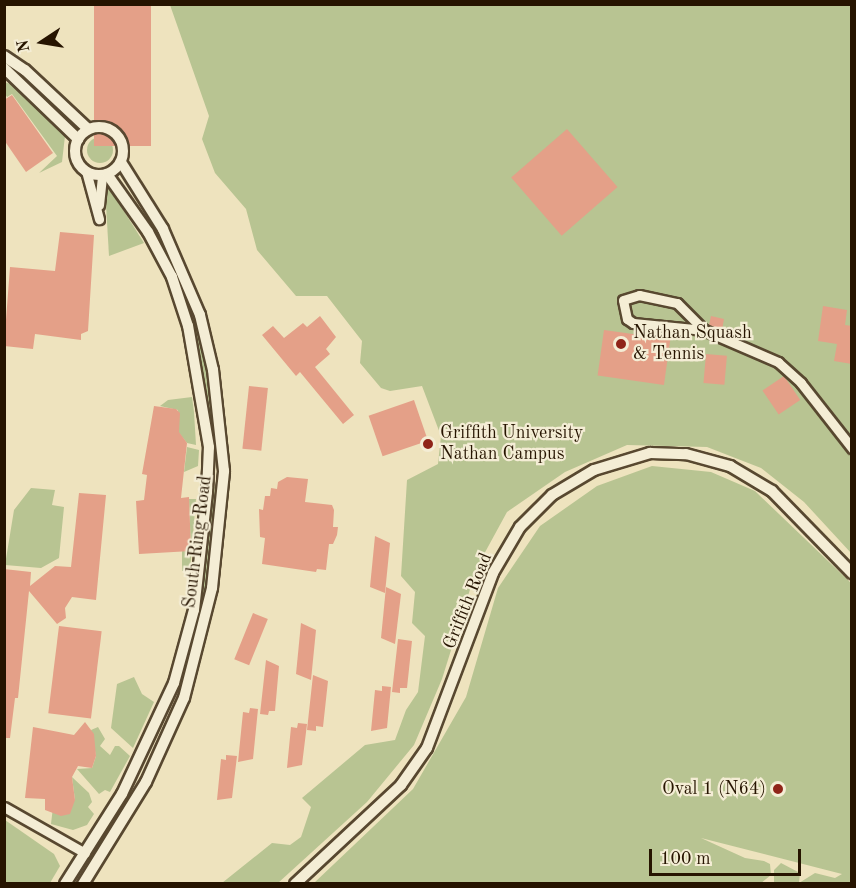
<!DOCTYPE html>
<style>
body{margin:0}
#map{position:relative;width:856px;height:888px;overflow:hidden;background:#eee3be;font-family:"Old Standard TT",serif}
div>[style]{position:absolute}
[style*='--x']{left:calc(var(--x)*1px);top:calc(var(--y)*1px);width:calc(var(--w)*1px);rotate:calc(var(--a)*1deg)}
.green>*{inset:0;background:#b8c492}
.round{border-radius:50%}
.building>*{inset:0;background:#e4a088;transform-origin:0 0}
.roads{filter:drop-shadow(2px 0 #584830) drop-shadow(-2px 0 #584830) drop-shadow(0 2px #584830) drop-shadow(0 -2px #584830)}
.minor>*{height:9px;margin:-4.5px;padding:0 4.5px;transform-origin:4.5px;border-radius:4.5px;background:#f4edd5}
.tertiary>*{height:10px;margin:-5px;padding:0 5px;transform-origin:5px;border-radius:5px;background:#f4edd5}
.tertiary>.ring{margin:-5px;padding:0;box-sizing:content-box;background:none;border:10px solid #f4edd5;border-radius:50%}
.dots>*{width:16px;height:16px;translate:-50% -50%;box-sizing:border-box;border:3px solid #f4edd5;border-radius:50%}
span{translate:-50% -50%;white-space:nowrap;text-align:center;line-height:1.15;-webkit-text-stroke:4.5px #f4edd5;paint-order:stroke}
.poi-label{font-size:18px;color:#261400}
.left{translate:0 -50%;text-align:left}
.right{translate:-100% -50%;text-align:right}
.street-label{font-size:18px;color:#261400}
.frame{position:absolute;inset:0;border:6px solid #261400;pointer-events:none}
.north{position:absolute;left:12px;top:12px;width:60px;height:60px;-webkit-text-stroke:4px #f4edd5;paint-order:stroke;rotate:258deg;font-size:16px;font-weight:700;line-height:24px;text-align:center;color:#261400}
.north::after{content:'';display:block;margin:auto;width:21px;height:27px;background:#261400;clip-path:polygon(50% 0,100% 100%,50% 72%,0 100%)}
.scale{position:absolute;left:649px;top:849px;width:152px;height:27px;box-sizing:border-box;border:3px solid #261400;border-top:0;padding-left:8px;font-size:18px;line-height:21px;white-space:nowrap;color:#261400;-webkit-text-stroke:4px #f4edd5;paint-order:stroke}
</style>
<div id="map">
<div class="green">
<div style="clip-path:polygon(170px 5px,851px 5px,851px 553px,804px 502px,761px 468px,707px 447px,627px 445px,565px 472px,507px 512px,477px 567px,442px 679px,414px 745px,367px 802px,278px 883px,222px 883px,272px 843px,290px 845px,301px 837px,311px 807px,302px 798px,365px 745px,395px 740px,406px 710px,418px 692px,425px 636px,412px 623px,415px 592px,401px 576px,407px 480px,438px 464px,441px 436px,422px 386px,390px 391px,381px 388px,360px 363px,362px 341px,327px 296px,296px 296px,257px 250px,246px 209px,215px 173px,202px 139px,209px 116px)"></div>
<div style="clip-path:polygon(4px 82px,20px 87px,65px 136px,62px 162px,39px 173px,57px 156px,12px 94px,7px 97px,5px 94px)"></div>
<div class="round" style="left:87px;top:137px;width:26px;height:26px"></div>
<div style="clip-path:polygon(105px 188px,110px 189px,144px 243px,109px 256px)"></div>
<div style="clip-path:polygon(176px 265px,204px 354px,217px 460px,211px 460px,204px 383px,195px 336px,171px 267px)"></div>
<div style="clip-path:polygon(192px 397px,194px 412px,196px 445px,187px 443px,179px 433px,178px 410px,160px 406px,168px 400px)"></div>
<div style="clip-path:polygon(187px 447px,199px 450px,198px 466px,184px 472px)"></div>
<div style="clip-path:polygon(652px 466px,711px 472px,755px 491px,851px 583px,851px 883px,774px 883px,774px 870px,781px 863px,800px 873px,799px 883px,815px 873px,835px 878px,842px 874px,701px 838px,745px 858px,764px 861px,770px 864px,771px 875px,760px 884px,314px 883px,413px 789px,466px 697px,498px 588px,540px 526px,597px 486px)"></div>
<div style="clip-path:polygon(215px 487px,208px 586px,188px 663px,185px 660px,208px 548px,212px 488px)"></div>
<div style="clip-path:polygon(31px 488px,55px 490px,52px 505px,64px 507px,59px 558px,41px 568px,5px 565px,14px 510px)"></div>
<div style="clip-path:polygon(189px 499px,196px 499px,190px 571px,182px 571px,182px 551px,191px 551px)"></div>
<div style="clip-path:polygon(134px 677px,142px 694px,154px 702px,133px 748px,111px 728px,117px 684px)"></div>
<div style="clip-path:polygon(98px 727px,105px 739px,100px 746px,110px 755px,115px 746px,119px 746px,130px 756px,110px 792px,105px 790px,99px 794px,77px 769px,92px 768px,96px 756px,91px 730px)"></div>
<div style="clip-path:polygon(72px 777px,89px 793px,92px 802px,88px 807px,94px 814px,87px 825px,73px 830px,51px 824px,53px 807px,75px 800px)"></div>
<div style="clip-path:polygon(5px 820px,54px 854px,60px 866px,50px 883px,5px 883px)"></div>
</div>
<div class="building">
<div style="left:94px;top:4px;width:57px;height:142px"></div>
<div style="clip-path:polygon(12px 95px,53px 153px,26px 172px,4px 140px,4px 100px)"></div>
<div style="left:567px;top:129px;width:77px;height:74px;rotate:49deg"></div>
<div style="clip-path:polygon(60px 232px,94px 235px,88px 331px,81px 334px,81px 340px,35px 334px,33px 349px,4px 346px,10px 267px,55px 271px)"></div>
<div style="clip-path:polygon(823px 306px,847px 310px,845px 325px,852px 326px,852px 364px,834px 361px,837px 344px,818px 341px)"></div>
<div style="clip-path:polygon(320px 316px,336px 337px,326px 349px,330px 354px,315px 367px,354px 415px,343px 424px,300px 372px,296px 376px,262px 335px,273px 326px,284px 338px,303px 323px,307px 327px)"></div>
<div style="clip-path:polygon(711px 316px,724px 319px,722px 330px,709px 325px)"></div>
<div style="left:604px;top:330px;width:67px;height:46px;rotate:8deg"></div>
<div style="left:706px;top:354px;width:21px;height:29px;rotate:5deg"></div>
<div style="left:784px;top:376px;width:29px;height:26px;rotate:56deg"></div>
<div style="left:249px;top:386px;width:19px;height:63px;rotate:6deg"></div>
<div style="left:414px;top:400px;width:43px;height:48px;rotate:71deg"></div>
<div style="clip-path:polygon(154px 406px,176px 409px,180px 413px,179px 432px,187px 443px,181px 498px,189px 497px,191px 551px,139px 554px,136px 501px,144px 500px,147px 475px,142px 474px)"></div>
<div style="clip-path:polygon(287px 477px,308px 479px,305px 502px,332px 505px,334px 510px,333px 527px,338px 527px,337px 535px,333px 544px,329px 544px,326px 570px,317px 569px,316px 572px,262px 564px,265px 538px,260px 537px,259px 509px,263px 510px,265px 496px,270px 496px,271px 488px,277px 489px,278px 482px)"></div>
<div style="clip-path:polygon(79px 493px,106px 495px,96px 600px,72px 597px,65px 608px,66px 618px,57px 624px,29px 591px,18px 698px,15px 698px,10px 738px,4px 738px,4px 569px,31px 572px,30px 586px,55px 566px,71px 567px)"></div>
<div style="clip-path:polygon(375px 536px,390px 543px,385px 593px,370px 587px)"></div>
<div style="clip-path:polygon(386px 587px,401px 594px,395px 644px,381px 638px)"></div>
<div style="left:253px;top:613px;width:16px;height:50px;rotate:22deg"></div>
<div style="clip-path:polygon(301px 623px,316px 630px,311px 680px,296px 674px)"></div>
<div style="left:59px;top:626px;width:43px;height:88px;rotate:7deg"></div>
<div style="clip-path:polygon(398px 639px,412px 641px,407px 688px,400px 688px,400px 693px,392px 692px)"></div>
<div style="clip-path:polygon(266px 660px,279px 666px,275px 711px,269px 711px,268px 715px,260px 714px)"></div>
<div style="clip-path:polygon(313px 675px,328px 681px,323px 727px,316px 726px,316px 731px,307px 730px)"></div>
<div style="clip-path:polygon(382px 686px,391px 687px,387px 728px,371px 731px,375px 690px,382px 691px)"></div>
<div style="clip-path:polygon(250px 708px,258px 709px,253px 759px,238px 762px,243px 712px,249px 713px)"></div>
<div style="clip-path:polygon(85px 722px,94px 734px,96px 756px,92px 768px,78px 766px,72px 777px,75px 800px,70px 814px,61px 816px,45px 810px,45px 799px,25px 798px,33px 727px,74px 735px)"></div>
<div style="clip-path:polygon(298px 723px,307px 724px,302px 765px,287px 768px,291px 727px,297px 728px)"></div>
<div style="clip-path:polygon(226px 755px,237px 756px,232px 798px,217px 800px,221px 759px,226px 760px)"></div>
</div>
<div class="roads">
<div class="minor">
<div style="--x:86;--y:171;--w:50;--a:74.8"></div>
<div style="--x:99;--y:205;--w:30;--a:-84"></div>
<div style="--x:704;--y:330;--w:71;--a:-174.4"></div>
<div style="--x:633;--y:323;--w:7;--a:-146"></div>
<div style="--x:627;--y:319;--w:19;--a:-102"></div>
<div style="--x:623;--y:300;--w:17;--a:-17"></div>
<div style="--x:639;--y:295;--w:39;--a:12"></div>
<div style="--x:677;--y:303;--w:38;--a:45"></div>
<div style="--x:704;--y:330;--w:81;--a:23.4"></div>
<div style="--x:778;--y:362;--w:31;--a:42"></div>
<div style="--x:801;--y:383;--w:83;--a:51.9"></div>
<div style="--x:4;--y:807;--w:93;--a:29.6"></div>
</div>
<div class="tertiary">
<div style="--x:4;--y:56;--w:25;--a:34"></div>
<div style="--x:25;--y:70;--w:86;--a:43.1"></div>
<div style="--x:4;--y:68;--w:103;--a:43.8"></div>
<div class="ring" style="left:75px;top:127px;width:38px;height:38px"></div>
<div style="--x:65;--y:884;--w:107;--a:-57.7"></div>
<div style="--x:122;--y:794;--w:123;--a:-64.9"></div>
<div style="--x:174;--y:683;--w:76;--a:-74.7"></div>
<div style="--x:194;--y:610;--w:119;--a:-83.7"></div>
<div style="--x:207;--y:492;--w:45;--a:-87.5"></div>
<div style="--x:209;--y:447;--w:123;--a:-99.8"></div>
<div style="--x:188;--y:326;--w:52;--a:-108.1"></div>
<div style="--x:172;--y:277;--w:51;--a:-118.1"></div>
<div style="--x:148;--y:232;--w:71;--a:-125.3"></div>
<div style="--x:83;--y:884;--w:120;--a:-58.3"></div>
<div style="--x:146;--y:782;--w:92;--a:-65.7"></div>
<div style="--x:184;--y:698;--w:114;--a:-75.7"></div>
<div style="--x:212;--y:588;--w:118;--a:-84.1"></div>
<div style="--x:224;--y:471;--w:102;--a:-96.2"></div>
<div style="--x:213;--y:370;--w:57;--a:-103.3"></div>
<div style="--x:200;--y:315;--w:94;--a:-113.3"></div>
<div style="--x:163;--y:229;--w:79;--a:-122.1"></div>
<div style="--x:295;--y:884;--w:145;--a:-43"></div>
<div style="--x:401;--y:785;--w:45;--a:-54.9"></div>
<div style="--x:427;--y:748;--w:187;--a:-69.3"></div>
<div style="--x:493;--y:573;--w:53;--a:-59.6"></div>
<div style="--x:520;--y:527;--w:45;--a:-45"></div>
<div style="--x:552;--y:495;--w:49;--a:-30.8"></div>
<div style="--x:594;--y:470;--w:59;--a:-16.9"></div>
<div style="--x:650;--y:453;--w:36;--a:2"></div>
<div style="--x:686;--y:454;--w:46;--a:15.3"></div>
<div style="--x:730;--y:466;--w:49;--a:30.8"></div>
<div style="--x:772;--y:491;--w:115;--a:45.7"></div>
</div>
</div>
<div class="dots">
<div style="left:621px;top:344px;background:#8f2418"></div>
<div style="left:428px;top:444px;background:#8f2418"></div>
<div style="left:778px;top:789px;background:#8f2418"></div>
</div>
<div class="poi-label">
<span class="left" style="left:633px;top:344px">Nathan Squash<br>&amp; Tennis</span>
<span class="left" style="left:440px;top:444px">Griffith University<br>Nathan Campus</span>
<span class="right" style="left:766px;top:789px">Oval 1 (N64)</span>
</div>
<div class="street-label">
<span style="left:198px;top:542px;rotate:-83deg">South Ring Road</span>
<span style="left:468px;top:601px;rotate:-68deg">Griffith Road</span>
</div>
<div class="frame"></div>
<div class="north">N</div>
<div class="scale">100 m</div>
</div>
